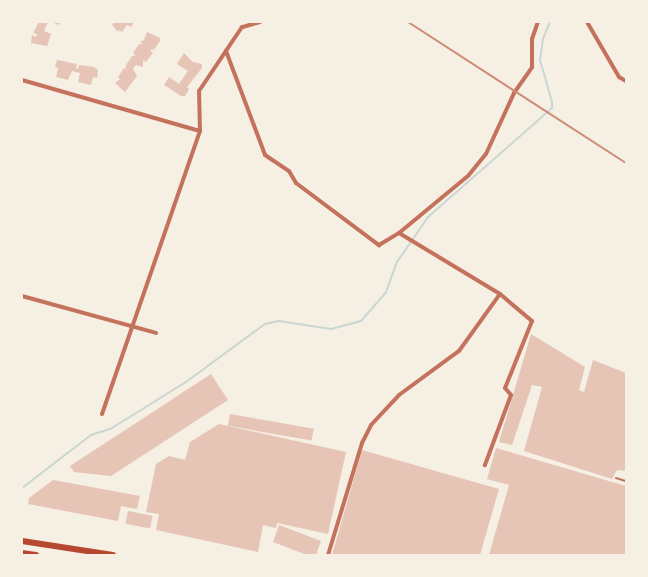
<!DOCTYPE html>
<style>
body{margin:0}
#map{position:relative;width:648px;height:577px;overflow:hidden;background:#f6efe4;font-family:"Sofia Sans Condensed",sans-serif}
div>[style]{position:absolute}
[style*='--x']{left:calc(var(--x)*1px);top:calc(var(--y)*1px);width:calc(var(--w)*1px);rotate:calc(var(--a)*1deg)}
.stream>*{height:2px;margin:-1px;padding:0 1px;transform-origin:1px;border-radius:1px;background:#c9d6d2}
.building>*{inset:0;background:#e6c5b7;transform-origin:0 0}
.service>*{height:2px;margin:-1px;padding:0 1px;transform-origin:1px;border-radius:1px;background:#c5725c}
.minor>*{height:4px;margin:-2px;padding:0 2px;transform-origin:2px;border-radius:2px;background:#c5725c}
.primary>*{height:6px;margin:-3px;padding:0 3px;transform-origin:3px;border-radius:3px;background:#b5482f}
.rail>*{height:2px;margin:-1px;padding:0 1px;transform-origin:1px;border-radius:1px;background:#cf8b77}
span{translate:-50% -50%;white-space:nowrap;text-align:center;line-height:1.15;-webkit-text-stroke:3.5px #f6efe4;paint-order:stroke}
.frame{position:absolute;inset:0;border:23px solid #f6efe4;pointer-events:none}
</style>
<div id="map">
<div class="stream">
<div style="--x:22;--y:488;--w:87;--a:-37.5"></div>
<div style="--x:91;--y:435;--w:22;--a:-18"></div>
<div style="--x:112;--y:428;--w:87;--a:-31.9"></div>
<div style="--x:186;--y:382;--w:98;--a:-36.3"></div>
<div style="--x:265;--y:324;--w:14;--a:-12"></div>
<div style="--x:279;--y:321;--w:53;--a:8.7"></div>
<div style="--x:331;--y:329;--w:31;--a:-15"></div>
<div style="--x:361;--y:321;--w:38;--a:-49"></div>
<div style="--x:386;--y:292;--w:32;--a:-70"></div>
<div style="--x:397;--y:262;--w:55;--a:-55.4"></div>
<div style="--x:428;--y:217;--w:165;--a:-41.3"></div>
<div style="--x:552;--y:108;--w:6;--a:-90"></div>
<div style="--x:552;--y:102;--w:44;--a:-105.9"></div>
<div style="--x:540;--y:60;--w:21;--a:-82"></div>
<div style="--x:543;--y:39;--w:18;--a:-68"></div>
</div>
<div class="building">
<div style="clip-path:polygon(39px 22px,48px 22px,44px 31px,51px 34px,47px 46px,31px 43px,32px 35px,36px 37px,37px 34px,33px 33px)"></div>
<div style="clip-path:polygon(51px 22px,60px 22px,59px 25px)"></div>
<div style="clip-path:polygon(114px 22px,133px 22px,133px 24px,131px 27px,127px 25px,122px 32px,119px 30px,118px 32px,112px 25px)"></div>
<div style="clip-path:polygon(147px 32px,160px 38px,160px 41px,154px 50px,152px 49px,150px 51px,153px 53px,146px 62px,143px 60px,143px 67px,136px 65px,133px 69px,137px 76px,125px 92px,115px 83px,120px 79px,118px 77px,124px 68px,126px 69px,126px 65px,132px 56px,136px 55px,133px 53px,139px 44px,143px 44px,140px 42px,144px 40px)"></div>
<div style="clip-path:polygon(184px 53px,193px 62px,202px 64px,202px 68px,187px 87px,189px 89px,185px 96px,181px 96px,164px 85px,169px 77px,179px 84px,188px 71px,177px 64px)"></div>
<div style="clip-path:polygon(57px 60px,77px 64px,76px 68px,78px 69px,79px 65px,94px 67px,98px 70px,97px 78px,93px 77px,91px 85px,78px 82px,80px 73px,72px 71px,68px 80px,56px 77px,58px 68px,55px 67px)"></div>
<div style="clip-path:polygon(531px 334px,585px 367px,579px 390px,584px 392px,593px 360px,626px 373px,626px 471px,617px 470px,612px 479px,524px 451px,542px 387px,532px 385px,512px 445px,499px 442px)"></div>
<div style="clip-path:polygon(211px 374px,228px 400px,111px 476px,74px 472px,70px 466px)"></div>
<div style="left:230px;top:414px;width:85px;height:12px;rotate:10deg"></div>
<div style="clip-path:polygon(219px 424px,346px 452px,328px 534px,277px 523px,276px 528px,263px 525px,258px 552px,156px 530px,159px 514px,146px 512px,156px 464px,169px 456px,185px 460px,190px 442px)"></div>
<div style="clip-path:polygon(496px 448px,626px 486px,626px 555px,489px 555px,509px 485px,487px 479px)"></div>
<div style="clip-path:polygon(362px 450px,499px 489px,480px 555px,332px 555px)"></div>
<div style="clip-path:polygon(53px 480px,140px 496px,137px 509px,121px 506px,118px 521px,28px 504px,29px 498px)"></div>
<div style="left:128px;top:511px;width:25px;height:13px;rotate:11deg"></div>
<div style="clip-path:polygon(279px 525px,321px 541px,316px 555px,307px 555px,273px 542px)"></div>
</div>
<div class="service">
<div style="--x:616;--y:478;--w:10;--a:17"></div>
</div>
<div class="minor">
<div style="--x:260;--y:22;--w:19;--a:164"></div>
<div style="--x:242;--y:27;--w:29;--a:124"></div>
<div style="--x:226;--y:51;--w:111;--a:69.4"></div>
<div style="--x:265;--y:155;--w:29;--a:34"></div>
<div style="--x:289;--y:171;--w:14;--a:60"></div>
<div style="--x:296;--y:183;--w:104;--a:36.8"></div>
<div style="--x:379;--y:245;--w:23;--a:-31"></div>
<div style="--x:399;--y:233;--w:89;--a:-39.6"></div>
<div style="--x:468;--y:176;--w:28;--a:-51"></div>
<div style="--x:486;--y:154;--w:67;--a:-65.3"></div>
<div style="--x:514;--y:93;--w:32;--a:-55"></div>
<div style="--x:532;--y:67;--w:28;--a:-90"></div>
<div style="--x:532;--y:39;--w:18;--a:-71"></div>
<div style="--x:587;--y:22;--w:64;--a:59.8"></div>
<div style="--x:619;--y:77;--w:8;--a:30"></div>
<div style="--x:22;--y:80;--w:185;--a:16"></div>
<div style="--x:399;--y:233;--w:118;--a:31.1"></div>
<div style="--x:500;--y:294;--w:42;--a:40.2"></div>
<div style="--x:532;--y:321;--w:72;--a:111.9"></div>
<div style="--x:505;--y:388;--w:9;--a:49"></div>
<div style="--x:511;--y:395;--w:75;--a:110.4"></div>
<div style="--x:22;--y:296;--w:139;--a:15.4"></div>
<div style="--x:102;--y:414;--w:299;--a:-70.9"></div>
<div style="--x:200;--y:131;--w:40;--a:-91.4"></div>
<div style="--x:199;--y:91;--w:48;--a:-56"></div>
<div style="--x:328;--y:555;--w:117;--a:-73.1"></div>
<div style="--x:362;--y:443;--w:20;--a:-63"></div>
<div style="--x:371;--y:425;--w:41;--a:-47"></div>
<div style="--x:399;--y:395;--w:74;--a:-36.3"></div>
<div style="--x:459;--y:351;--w:70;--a:-54.3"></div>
</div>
<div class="primary">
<div style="--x:22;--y:541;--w:92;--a:8.7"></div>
<div style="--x:22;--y:553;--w:14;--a:8"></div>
</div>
<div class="rail">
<div style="--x:408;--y:22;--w:260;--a:32.9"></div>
</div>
<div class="frame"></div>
</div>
